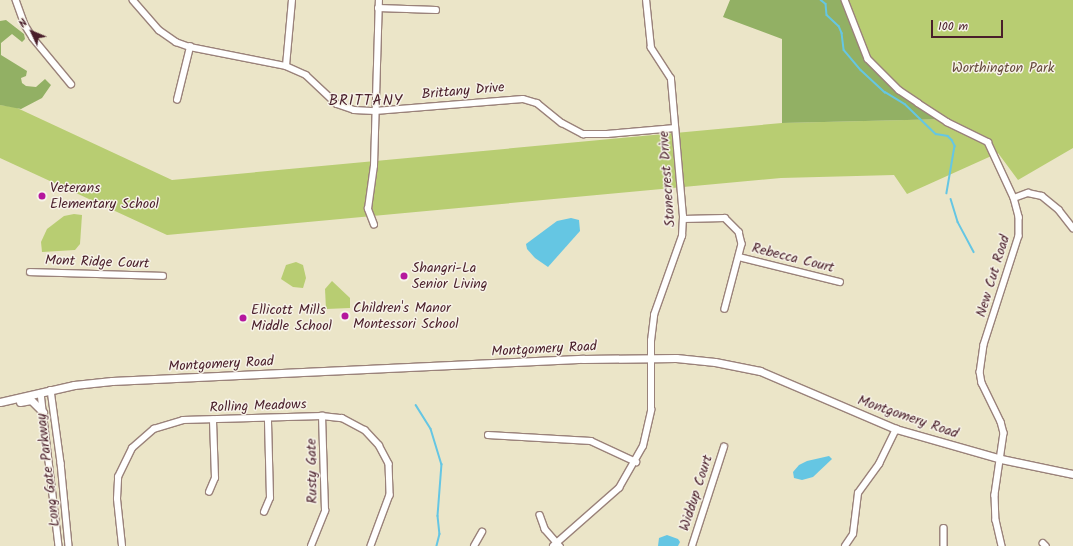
<!DOCTYPE html>
<style>
body{margin:0}
#map{position:relative;width:1073px;height:546px;overflow:hidden;background:#ebe5c8;font-family:Kalam,sans-serif}
div>[style]{position:absolute}
[style*='--x']{left:calc(var(--x)*1px);top:calc(var(--y)*1px);width:calc(var(--w)*1px);rotate:calc(var(--a)*1deg)}
.green>*{inset:0;background:#b8cd72}
.forest>*{inset:0;background:#92b064}
.water>*{inset:0;background:#65c6e3}
.stream>*{height:1.5px;margin:-0.75px;padding:0 0.75px;transform-origin:0.75px;border-radius:0.75px;background:#65c6e3}
.roads{filter:drop-shadow(1px 0 #9a827a) drop-shadow(-1px 0 #9a827a) drop-shadow(0 1px #9a827a) drop-shadow(0 -1px #9a827a)}
.minor>*{height:5.5px;margin:-2.75px;padding:0 2.75px;transform-origin:2.75px;border-radius:2.75px;background:#fff}
.major>*{height:7px;margin:-3.5px;padding:0 3.5px;transform-origin:3.5px;border-radius:3.5px;background:#fff}
.dots>*{width:11px;height:11px;translate:-50% -50%;box-sizing:border-box;border:2px solid #f7f3e8;border-radius:50%}
span{translate:-50% -50%;white-space:nowrap;text-align:center;line-height:1.15;-webkit-text-stroke:3px #f7f3e8;paint-order:stroke}
.park-label{font-size:14px;color:#664a3d}
.street-label{font-size:14px;color:#4a1f2b}
.poi-label{font-size:14px;color:#4a1f2b}
.left{translate:0 -50%;text-align:left}
.neighbourhood-label{font-size:15px;color:#4a1f2b;letter-spacing:1px}
.north{position:absolute;left:12px;top:12px;width:40px;height:40px;-webkit-text-stroke:3px #f7f3e8;paint-order:stroke;rotate:314deg;font-size:11px;font-weight:700;line-height:16px;text-align:center;color:#4a1f2b}
.north::after{content:'';display:block;margin:auto;width:14px;height:18px;background:#4a1f2b;clip-path:polygon(50% 0,100% 100%,50% 72%,0 100%)}
.scale{position:absolute;left:931px;top:20px;width:72px;height:18px;box-sizing:border-box;border:2px solid #4a1f2b;border-top:0;padding-left:5px;font-size:12px;line-height:14px;white-space:nowrap;color:#4a1f2b;-webkit-text-stroke:3px #f7f3e8;paint-order:stroke}
</style>
<div id="map">
<div class="green">
<div style="clip-path:polygon(848px 0,1073px 0,1073px 148px,1018px 180px,998px 153px,907px 194px,894px 175px,781px 178px,167px 235px,0 158px,0 105px,15px 107px,172px 180px,782px 123px,947px 119px,901px 87px,871px 57px)"></div>
<div style="clip-path:polygon(74px 214px,82px 215px,80px 244px,75px 250px,42px 252px,41px 242px,47px 229px,64px 216px)"></div>
<div style="clip-path:polygon(296px 262px,303px 265px,306px 278px,303px 288px,293px 287px,281px 279px,286px 265px)"></div>
<div style="clip-path:polygon(332px 281px,350px 298px,350px 308px,326px 309px,325px 289px)"></div>
</div>
<div class="forest">
<div style="clip-path:polygon(730px 0,848px 0,871px 57px,901px 87px,948px 119px,782px 123px,782px 39px,723px 17px)"></div>
<div style="clip-path:polygon(6px 20px,24px 34px,25px 39px,22px 42px,12px 34px,1px 43px,1px 55px,27px 71px,26px 76px,21px 78px,22px 83px,26px 86px,36px 87px,45px 79px,51px 85px,42px 98px,21px 109px,0 105px,0 21px)"></div>
</div>
<div class="water">
<div style="clip-path:polygon(571px 218px,579px 220px,580px 231px,548px 267px,535px 258px,527px 249px,526px 244px,557px 221px)"></div>
<div style="clip-path:polygon(829px 456px,832px 459px,813px 477px,802px 480px,794px 478px,793px 472px,799px 465px,807px 461px)"></div>
<div style="clip-path:polygon(667px 535px,678px 539px,680px 542px,678px 546px,658px 546px,659px 538px)"></div>
</div>
<div class="stream">
<div style="--x:821;--y:0;--w:6;--a:39"></div>
<div style="--x:826;--y:4;--w:11;--a:85"></div>
<div style="--x:827;--y:15;--w:16;--a:43"></div>
<div style="--x:839;--y:26;--w:8;--a:67"></div>
<div style="--x:842;--y:33;--w:17;--a:83"></div>
<div style="--x:844;--y:50;--w:26;--a:50"></div>
<div style="--x:861;--y:70;--w:33;--a:43"></div>
<div style="--x:885;--y:92;--w:23;--a:31"></div>
<div style="--x:905;--y:104;--w:43;--a:44.1"></div>
<div style="--x:936;--y:134;--w:12;--a:9"></div>
<div style="--x:948;--y:136;--w:6;--a:45"></div>
<div style="--x:952;--y:140;--w:7;--a:63"></div>
<div style="--x:955;--y:146;--w:48;--a:99.7"></div>
<div style="--x:951;--y:199;--w:24;--a:73"></div>
<div style="--x:958;--y:222;--w:34;--a:62"></div>
<div style="--x:416;--y:405;--w:28;--a:58"></div>
<div style="--x:431;--y:429;--w:37;--a:73"></div>
<div style="--x:442;--y:464;--w:52;--a:94.4"></div>
<div style="--x:438;--y:516;--w:18;--a:84"></div>
<div style="--x:440;--y:534;--w:12;--a:104"></div>
</div>
<div class="roads">
<div class="minor">
<div style="--x:16;--y:0;--w:27;--a:70"></div>
<div style="--x:25;--y:25;--w:15;--a:58"></div>
<div style="--x:33;--y:38;--w:60;--a:50.4"></div>
<div style="--x:133;--y:0;--w:40;--a:49"></div>
<div style="--x:159;--y:30;--w:21;--a:35"></div>
<div style="--x:176;--y:42;--w:15;--a:20"></div>
<div style="--x:190;--y:47;--w:98;--a:11.2"></div>
<div style="--x:286;--y:66;--w:22;--a:24"></div>
<div style="--x:306;--y:75;--w:42;--a:43.1"></div>
<div style="--x:337;--y:104;--w:18;--a:19"></div>
<div style="--x:354;--y:110;--w:21;--a:3"></div>
<div style="--x:375;--y:111;--w:148;--a:-4.6"></div>
<div style="--x:523;--y:99;--w:15;--a:16"></div>
<div style="--x:537;--y:103;--w:32;--a:39"></div>
<div style="--x:562;--y:123;--w:24;--a:28"></div>
<div style="--x:583;--y:134;--w:24;--a:0"></div>
<div style="--x:607;--y:134;--w:68;--a:-5"></div>
<div style="--x:845;--y:0;--w:63;--a:68.7"></div>
<div style="--x:868;--y:59;--w:44;--a:45"></div>
<div style="--x:899;--y:90;--w:23;--a:34"></div>
<div style="--x:918;--y:103;--w:35;--a:33"></div>
<div style="--x:947;--y:122;--w:46;--a:26"></div>
<div style="--x:988;--y:142;--w:62;--a:65.1"></div>
<div style="--x:1014;--y:198;--w:20;--a:75"></div>
<div style="--x:1019;--y:217;--w:19;--a:90"></div>
<div style="--x:1019;--y:236;--w:114;--a:107.8"></div>
<div style="--x:984;--y:345;--w:27;--a:98"></div>
<div style="--x:980;--y:372;--w:11;--a:80"></div>
<div style="--x:982;--y:383;--w:43;--a:64"></div>
<div style="--x:1001;--y:422;--w:11;--a:75"></div>
<div style="--x:1004;--y:433;--w:63;--a:98.3"></div>
<div style="--x:995;--y:495;--w:25;--a:88"></div>
<div style="--x:996;--y:520;--w:27;--a:77"></div>
<div style="--x:378;--y:8;--w:58;--a:2"></div>
<div style="--x:286;--y:66;--w:66;--a:-84.8"></div>
<div style="--x:177;--y:100;--w:55;--a:-76.2"></div>
<div style="--x:1014;--y:198;--w:15;--a:-20"></div>
<div style="--x:1028;--y:193;--w:14;--a:12"></div>
<div style="--x:1042;--y:196;--w:22;--a:39"></div>
<div style="--x:1059;--y:210;--w:23;--a:52"></div>
<div style="--x:683;--y:219;--w:42;--a:-1.4"></div>
<div style="--x:725;--y:218;--w:20;--a:45"></div>
<div style="--x:739;--y:232;--w:12;--a:76"></div>
<div style="--x:742;--y:244;--w:67;--a:104.7"></div>
<div style="--x:374;--y:225;--w:17;--a:-111"></div>
<div style="--x:368;--y:209;--w:43;--a:-82.1"></div>
<div style="--x:374;--y:166;--w:166;--a:-88.3"></div>
<div style="--x:739;--y:257;--w:104;--a:13.9"></div>
<div style="--x:30;--y:272;--w:133;--a:1.7"></div>
<div style="--x:51;--y:390;--w:74;--a:82.2"></div>
<div style="--x:61;--y:463;--w:83;--a:84.5"></div>
<div style="--x:41;--y:393;--w:154;--a:83.3"></div>
<div style="--x:488;--y:435;--w:103;--a:3.3"></div>
<div style="--x:591;--y:441;--w:50;--a:25"></div>
<div style="--x:209;--y:492;--w:15;--a:-67"></div>
<div style="--x:215;--y:478;--w:58;--a:-92"></div>
<div style="--x:264;--y:512;--w:15;--a:-67"></div>
<div style="--x:270;--y:498;--w:79;--a:-91.5"></div>
<div style="--x:540;--y:515;--w:15;--a:70"></div>
<div style="--x:545;--y:529;--w:23;--a:49"></div>
<div style="--x:944;--y:528;--w:18;--a:90"></div>
<div style="--x:1043;--y:543;--w:4;--a:45"></div>
<div style="--x:122;--y:546;--w:47;--a:-96.1"></div>
<div style="--x:117;--y:499;--w:22;--a:-87"></div>
<div style="--x:118;--y:477;--w:32;--a:-64"></div>
<div style="--x:132;--y:448;--w:29;--a:-41"></div>
<div style="--x:154;--y:429;--w:30;--a:-17"></div>
<div style="--x:183;--y:420;--w:139;--a:-1.6"></div>
<div style="--x:322;--y:416;--w:20;--a:6"></div>
<div style="--x:342;--y:418;--w:26;--a:28"></div>
<div style="--x:365;--y:430;--w:21;--a:47"></div>
<div style="--x:379;--y:445;--w:21;--a:62"></div>
<div style="--x:389;--y:464;--w:31;--a:88"></div>
<div style="--x:390;--y:495;--w:54;--a:110.4"></div>
<div style="--x:311;--y:546;--w:38;--a:-68"></div>
<div style="--x:325;--y:511;--w:95;--a:-91.8"></div>
<div style="--x:474;--y:546;--w:16;--a:-60"></div>
<div style="--x:553;--y:546;--w:88;--a:-41.3"></div>
<div style="--x:619;--y:488;--w:48;--a:-60.3"></div>
<div style="--x:643;--y:446;--w:37;--a:-77"></div>
<div style="--x:651;--y:410;--w:69;--a:-90"></div>
<div style="--x:651;--y:341;--w:26;--a:-83"></div>
<div style="--x:654;--y:315;--w:84;--a:-70.5"></div>
<div style="--x:682;--y:236;--w:19;--a:-87"></div>
<div style="--x:683;--y:217;--w:139;--a:-95"></div>
<div style="--x:671;--y:79;--w:37;--a:-123"></div>
<div style="--x:651;--y:48;--w:48;--a:-95.9"></div>
<div style="--x:692;--y:546;--w:104;--a:-72.1"></div>
<div style="--x:845;--y:546;--w:14;--a:-56"></div>
<div style="--x:853;--y:534;--w:41;--a:-83"></div>
<div style="--x:858;--y:493;--w:36;--a:-54"></div>
<div style="--x:879;--y:464;--w:39;--a:-64"></div>
</div>
<div class="major">
<div style="--x:0;--y:402;--w:76;--a:-12.9"></div>
<div style="--x:74;--y:385;--w:38;--a:-6"></div>
<div style="--x:112;--y:381;--w:472;--a:-2.7"></div>
<div style="--x:583;--y:359;--w:93;--a:-0.6"></div>
<div style="--x:676;--y:358;--w:39;--a:6"></div>
<div style="--x:715;--y:362;--w:46;--a:11.3"></div>
<div style="--x:760;--y:371;--w:148;--a:23.1"></div>
<div style="--x:896;--y:429;--w:109;--a:15.9"></div>
<div style="--x:1001;--y:459;--w:74;--a:11.8"></div>
<div style="--x:20;--y:402;--w:11;--a:-10"></div>
<div style="--x:31;--y:400;--w:17;--a:45"></div>
</div>
</div>
<div class="dots">
<div style="left:42px;top:196px;background:#b5179e"></div>
<div style="left:404px;top:276px;background:#b5179e"></div>
<div style="left:345px;top:316px;background:#b5179e"></div>
<div style="left:243px;top:318px;background:#b5179e"></div>
</div>
<div class="park-label">
<span style="left:1003px;top:68px">Worthington Park</span>
</div>
<div class="street-label">
<span style="left:463px;top:91px;rotate:-5deg">Brittany Drive</span>
<span style="left:667px;top:179px;rotate:-94deg">Stonecrest Drive</span>
<span style="left:793px;top:258px;rotate:14deg">Rebecca Court</span>
<span style="left:97px;top:262px;rotate:2deg">Mont Ridge Court</span>
<span style="left:993px;top:276px;rotate:-73deg">New Cut Road</span>
<span style="left:544px;top:349px;rotate:-3deg">Montgomery Road</span>
<span style="left:221px;top:364px;rotate:-3deg">Montgomery Road</span>
<span style="left:258px;top:406px;rotate:-2deg">Rolling Meadows</span>
<span style="left:908px;top:417px;rotate:19deg">Montgomery Road</span>
<span style="left:48px;top:470px;rotate:-97deg">Long Gate Parkway</span>
<span style="left:312px;top:471px;rotate:-91deg">Rusty Gate</span>
<span style="left:696px;top:493px;rotate:-72deg">Widdup Court</span>
</div>
<div class="poi-label">
<span class="left" style="left:50px;top:196px">Veterans<br>Elementary School</span>
<span class="left" style="left:412px;top:276px">Shangri-La<br>Senior Living</span>
<span class="left" style="left:353px;top:316px">Children's Manor<br>Montessori School</span>
<span class="left" style="left:251px;top:318px">Ellicott Mills<br>Middle School</span>
</div>
<div class="neighbourhood-label">
<span style="left:366px;top:102px">BRITTANY</span>
</div>
<div class="north">N</div>
<div class="scale">100 m</div>
</div>
